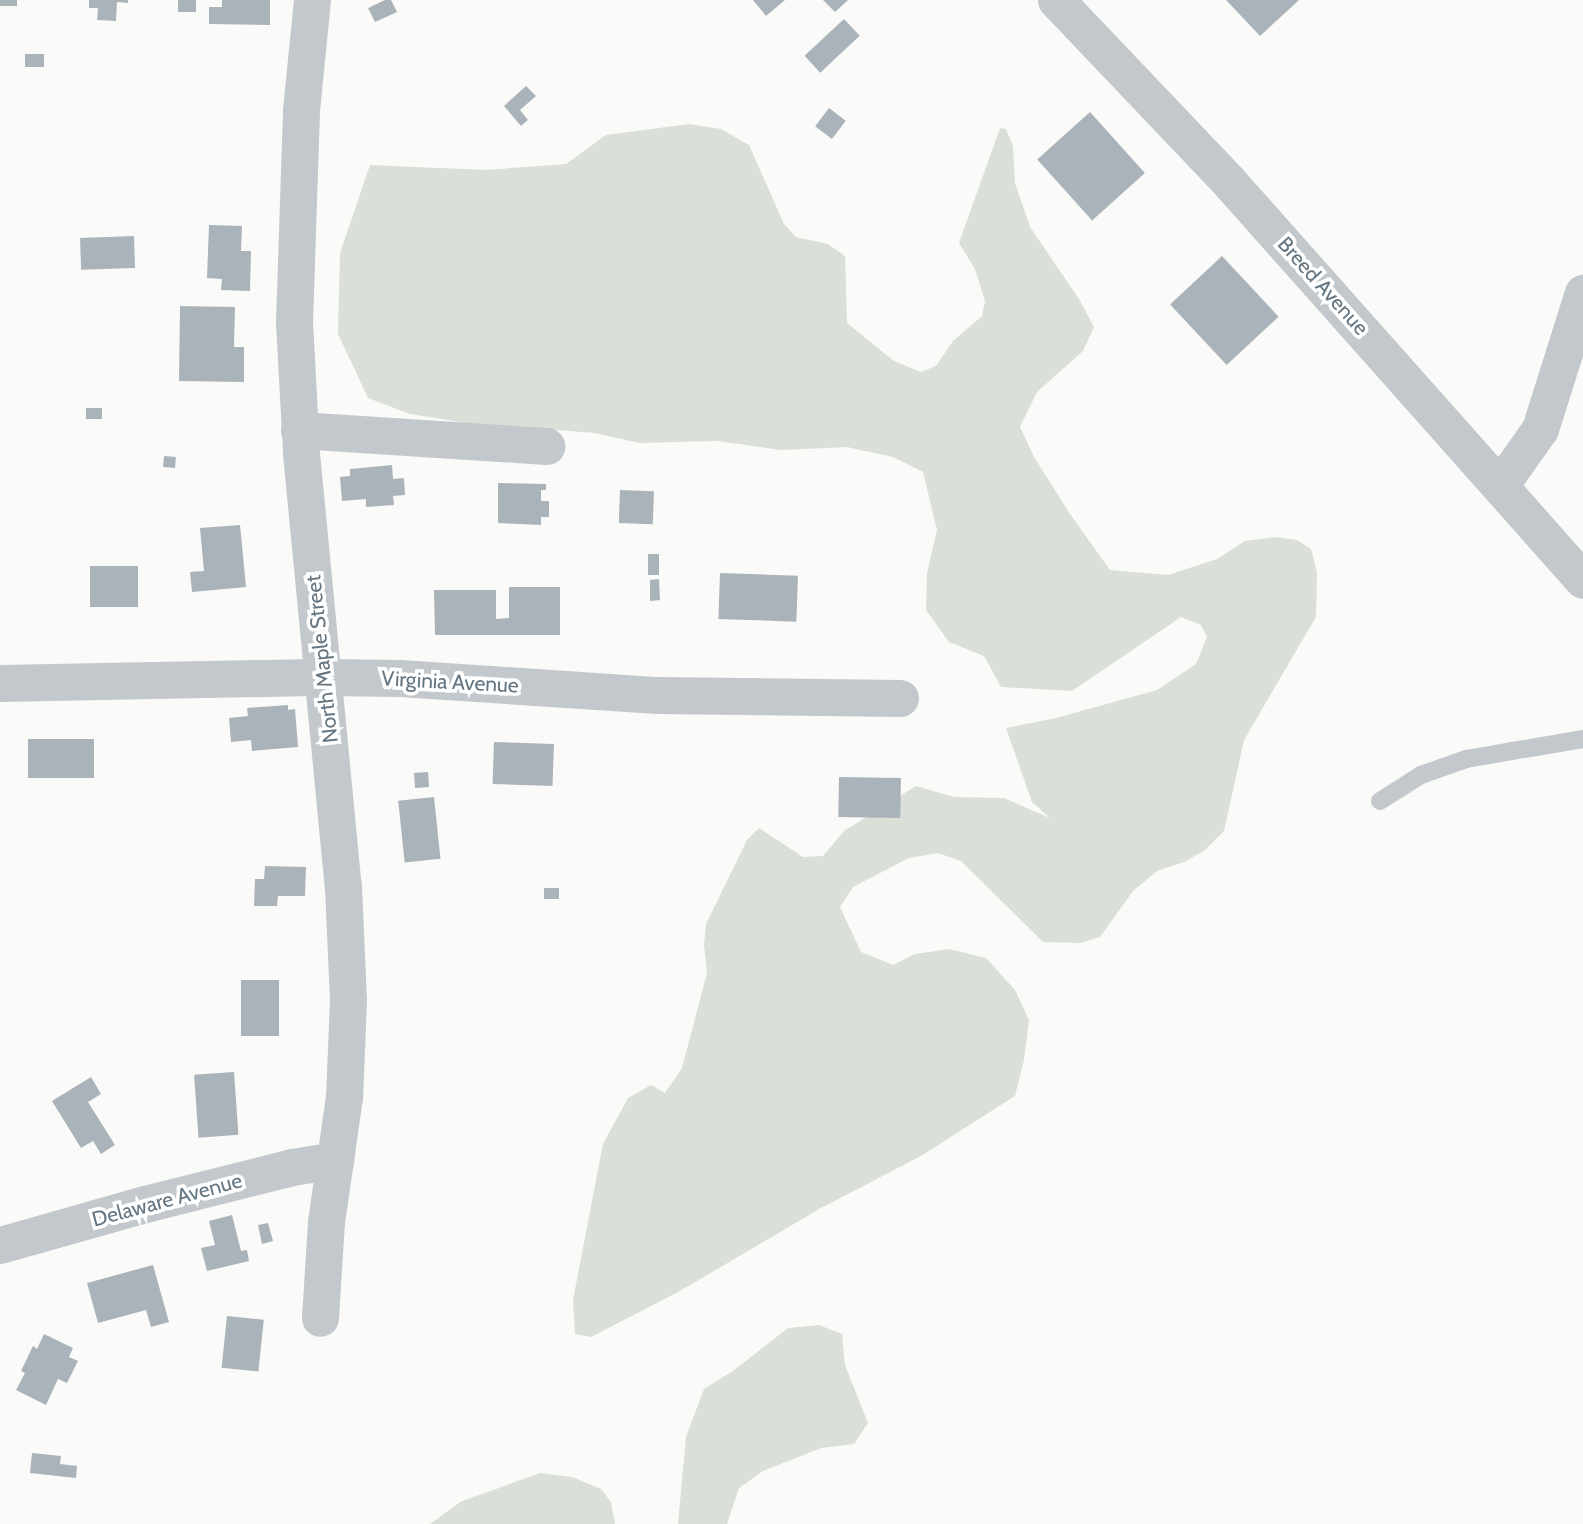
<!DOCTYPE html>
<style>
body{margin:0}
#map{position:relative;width:1583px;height:1524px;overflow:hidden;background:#fafaf8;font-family:Cabin,sans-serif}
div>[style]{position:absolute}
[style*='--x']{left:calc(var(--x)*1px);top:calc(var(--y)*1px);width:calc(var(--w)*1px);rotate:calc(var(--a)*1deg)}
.green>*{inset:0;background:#dadfd7}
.building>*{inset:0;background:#aab3b9;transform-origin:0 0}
.lane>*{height:18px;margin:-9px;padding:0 9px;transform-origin:9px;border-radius:9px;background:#c3c8cc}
.street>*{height:37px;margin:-18.5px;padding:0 18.5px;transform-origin:18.5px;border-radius:18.5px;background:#c3c8cc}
span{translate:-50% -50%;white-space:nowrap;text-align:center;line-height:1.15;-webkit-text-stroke:7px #fff;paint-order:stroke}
.street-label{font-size:21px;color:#657683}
</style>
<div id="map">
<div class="green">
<div style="clip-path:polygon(689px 124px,721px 129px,749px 145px,784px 224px,796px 237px,828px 244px,845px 256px,847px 323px,894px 361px,921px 372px,936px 366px,953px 341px,982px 316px,985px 301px,975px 269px,959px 243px,1000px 128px,1006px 129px,1013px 146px,1015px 183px,1030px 227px,1079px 299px,1094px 327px,1083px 351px,1037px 392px,1020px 427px,1034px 457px,1070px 514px,1110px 570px,1168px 575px,1217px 559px,1245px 541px,1275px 537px,1297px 540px,1311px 549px,1317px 572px,1316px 617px,1244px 740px,1224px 831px,1205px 850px,1184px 862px,1157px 871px,1133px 891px,1100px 937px,1080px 943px,1043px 942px,961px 861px,938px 853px,909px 858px,853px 887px,840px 907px,861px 952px,893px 965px,915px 954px,949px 949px,986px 958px,1015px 990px,1029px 1020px,1024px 1060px,1015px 1096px,921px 1156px,821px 1208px,680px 1291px,591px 1337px,575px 1334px,573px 1300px,603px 1144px,628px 1098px,651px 1085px,665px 1093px,682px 1068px,707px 973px,704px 945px,706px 924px,747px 840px,759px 828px,803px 857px,823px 856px,844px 831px,916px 786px,954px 797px,1004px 798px,1050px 818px,1032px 802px,1006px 728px,1056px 718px,1157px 690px,1196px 664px,1207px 637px,1201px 625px,1181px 617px,1072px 691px,1001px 687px,984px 656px,949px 642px,926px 610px,927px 573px,937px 530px,923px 472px,893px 457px,847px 447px,781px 450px,717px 441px,639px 443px,595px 433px,473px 424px,410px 414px,368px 398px,338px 334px,340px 253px,370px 165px,486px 170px,566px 164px,606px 135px)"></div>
<div style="clip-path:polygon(819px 1325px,842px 1334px,845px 1365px,868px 1423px,854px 1444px,821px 1448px,763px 1471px,739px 1488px,727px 1524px,678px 1524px,686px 1437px,704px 1389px,733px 1371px,788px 1328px)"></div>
<div style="clip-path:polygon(540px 1473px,572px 1477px,601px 1489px,611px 1502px,615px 1524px,430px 1524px,460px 1502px)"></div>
</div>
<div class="building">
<div style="left:0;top:0;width:17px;height:6px"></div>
<div style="clip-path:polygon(89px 0,128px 0,128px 3px,117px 2px,116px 21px,97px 20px,98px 8px,89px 8px)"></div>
<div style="left:178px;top:0;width:18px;height:12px"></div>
<div style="clip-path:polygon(222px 0,270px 0,270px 25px,209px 24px,209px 7px,222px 7px)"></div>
<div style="clip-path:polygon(385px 0,391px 0,397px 12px,375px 22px,368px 8px)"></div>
<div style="clip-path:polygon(753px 0,785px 0,766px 16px)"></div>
<div style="clip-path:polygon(823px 0,848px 0,835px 12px)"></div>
<div style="clip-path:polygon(1226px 0,1299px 0,1260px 36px)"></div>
<div style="left:844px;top:19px;width:23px;height:54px;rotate:47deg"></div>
<div style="left:25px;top:54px;width:19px;height:13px"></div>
<div style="clip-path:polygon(526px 86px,536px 96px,520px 110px,528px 120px,521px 126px,504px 106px)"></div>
<div style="left:829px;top:108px;width:21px;height:23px;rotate:37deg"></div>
<div style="left:1090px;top:112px;width:82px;height:71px;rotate:48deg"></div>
<div style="clip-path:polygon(209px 225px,242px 226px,241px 251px,251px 251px,250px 291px,221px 290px,222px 279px,207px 278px)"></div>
<div style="left:134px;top:236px;width:32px;height:54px;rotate:88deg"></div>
<div style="left:1222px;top:256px;width:83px;height:71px;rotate:47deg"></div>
<div style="clip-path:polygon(180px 306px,235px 307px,234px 347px,244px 347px,244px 382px,179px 381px)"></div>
<div style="left:86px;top:408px;width:16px;height:11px"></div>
<div style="left:164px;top:456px;width:12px;height:11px;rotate:5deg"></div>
<div style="clip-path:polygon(392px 465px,393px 479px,404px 478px,405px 495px,393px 496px,394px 505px,366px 507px,366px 499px,342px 501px,340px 477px,350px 476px,350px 469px)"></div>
<div style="clip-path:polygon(498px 483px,546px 484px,546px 490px,541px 490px,541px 501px,549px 501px,549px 517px,541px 517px,541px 525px,498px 523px)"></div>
<div style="left:620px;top:490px;width:34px;height:33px;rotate:2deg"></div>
<div style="clip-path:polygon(240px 525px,246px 587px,192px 592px,190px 572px,204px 571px,200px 528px)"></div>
<div style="left:648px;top:554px;width:11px;height:21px"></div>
<div style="left:90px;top:566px;width:48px;height:41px"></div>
<div style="left:720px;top:573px;width:78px;height:46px;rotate:2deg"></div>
<div style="clip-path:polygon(659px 579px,660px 600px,650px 601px,650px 580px)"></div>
<div style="clip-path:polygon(509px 587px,560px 587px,560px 635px,435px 635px,434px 590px,496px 590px,496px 619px,509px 618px)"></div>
<div style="clip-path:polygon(288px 705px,288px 710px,295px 709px,298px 747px,252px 751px,251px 740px,231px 742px,229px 718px,248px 716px,247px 708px)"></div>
<div style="left:28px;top:739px;width:66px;height:39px"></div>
<div style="left:494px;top:742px;width:60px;height:42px;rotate:2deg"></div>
<div style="left:428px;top:772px;width:15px;height:14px;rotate:86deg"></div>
<div style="left:839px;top:777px;width:62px;height:40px;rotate:1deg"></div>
<div style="left:434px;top:797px;width:62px;height:36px;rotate:84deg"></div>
<div style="clip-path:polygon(265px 866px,306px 867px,305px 896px,278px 896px,277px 906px,254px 906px,255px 879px,264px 879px)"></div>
<div style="left:544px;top:888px;width:15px;height:11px"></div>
<div style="left:241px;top:980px;width:38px;height:56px"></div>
<div style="left:234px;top:1072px;width:63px;height:40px;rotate:86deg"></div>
<div style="clip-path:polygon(91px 1077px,101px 1094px,88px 1102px,115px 1145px,101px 1154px,93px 1141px,81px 1148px,52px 1101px)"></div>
<div style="clip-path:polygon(232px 1215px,241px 1251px,247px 1250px,249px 1261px,207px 1271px,201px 1248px,215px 1245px,209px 1221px)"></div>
<div style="clip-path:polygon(268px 1223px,273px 1241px,262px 1244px,258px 1225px)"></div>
<div style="clip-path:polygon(153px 1265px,169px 1322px,151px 1327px,146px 1310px,98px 1323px,87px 1283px)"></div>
<div style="left:227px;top:1316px;width:37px;height:52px;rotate:6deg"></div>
<div style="clip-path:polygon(44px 1334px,73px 1348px,69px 1357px,78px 1361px,67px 1383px,58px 1379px,46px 1405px,16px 1390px,25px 1373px,21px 1371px,33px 1346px,37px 1349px)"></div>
<div style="clip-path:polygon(32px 1453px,61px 1456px,60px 1464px,77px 1466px,76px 1478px,30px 1473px)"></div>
</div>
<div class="lane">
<div style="--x:1380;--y:801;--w:49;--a:-32.4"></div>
<div style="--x:1421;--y:775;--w:48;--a:-19.6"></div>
<div style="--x:1466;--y:759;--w:119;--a:-9.7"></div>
</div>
<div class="street">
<div style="--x:312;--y:0;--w:112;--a:95.7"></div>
<div style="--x:301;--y:111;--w:211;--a:91.9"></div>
<div style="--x:294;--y:322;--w:131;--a:86.9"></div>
<div style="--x:301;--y:453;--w:435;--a:84.5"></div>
<div style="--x:343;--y:886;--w:113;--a:87.5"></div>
<div style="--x:348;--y:999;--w:98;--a:92.3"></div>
<div style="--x:344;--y:1097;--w:126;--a:98.2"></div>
<div style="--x:326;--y:1222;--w:96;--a:93.6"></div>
<div style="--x:1056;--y:0;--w:253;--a:46.4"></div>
<div style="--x:1230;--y:183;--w:531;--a:48.36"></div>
<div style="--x:299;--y:430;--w:248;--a:3.7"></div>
<div style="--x:1501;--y:484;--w:67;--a:-54.7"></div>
<div style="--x:1540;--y:429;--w:143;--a:-72.5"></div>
<div style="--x:0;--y:683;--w:325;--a:-1.1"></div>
<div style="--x:325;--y:677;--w:75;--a:0.8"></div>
<div style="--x:400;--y:678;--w:258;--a:3.8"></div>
<div style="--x:657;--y:695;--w:243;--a:0.7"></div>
<div style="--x:0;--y:1245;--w:151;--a:-15.8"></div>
<div style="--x:145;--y:1204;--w:152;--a:-14.1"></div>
<div style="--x:292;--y:1167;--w:44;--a:-9.2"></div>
</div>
<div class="street-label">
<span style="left:1323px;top:286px;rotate:48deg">Breed Avenue</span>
<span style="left:322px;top:659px;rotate:-96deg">North Maple Street</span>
<span style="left:450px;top:682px;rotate:3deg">Virginia Avenue</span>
<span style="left:167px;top:1200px;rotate:-15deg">Delaware Avenue</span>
</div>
</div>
